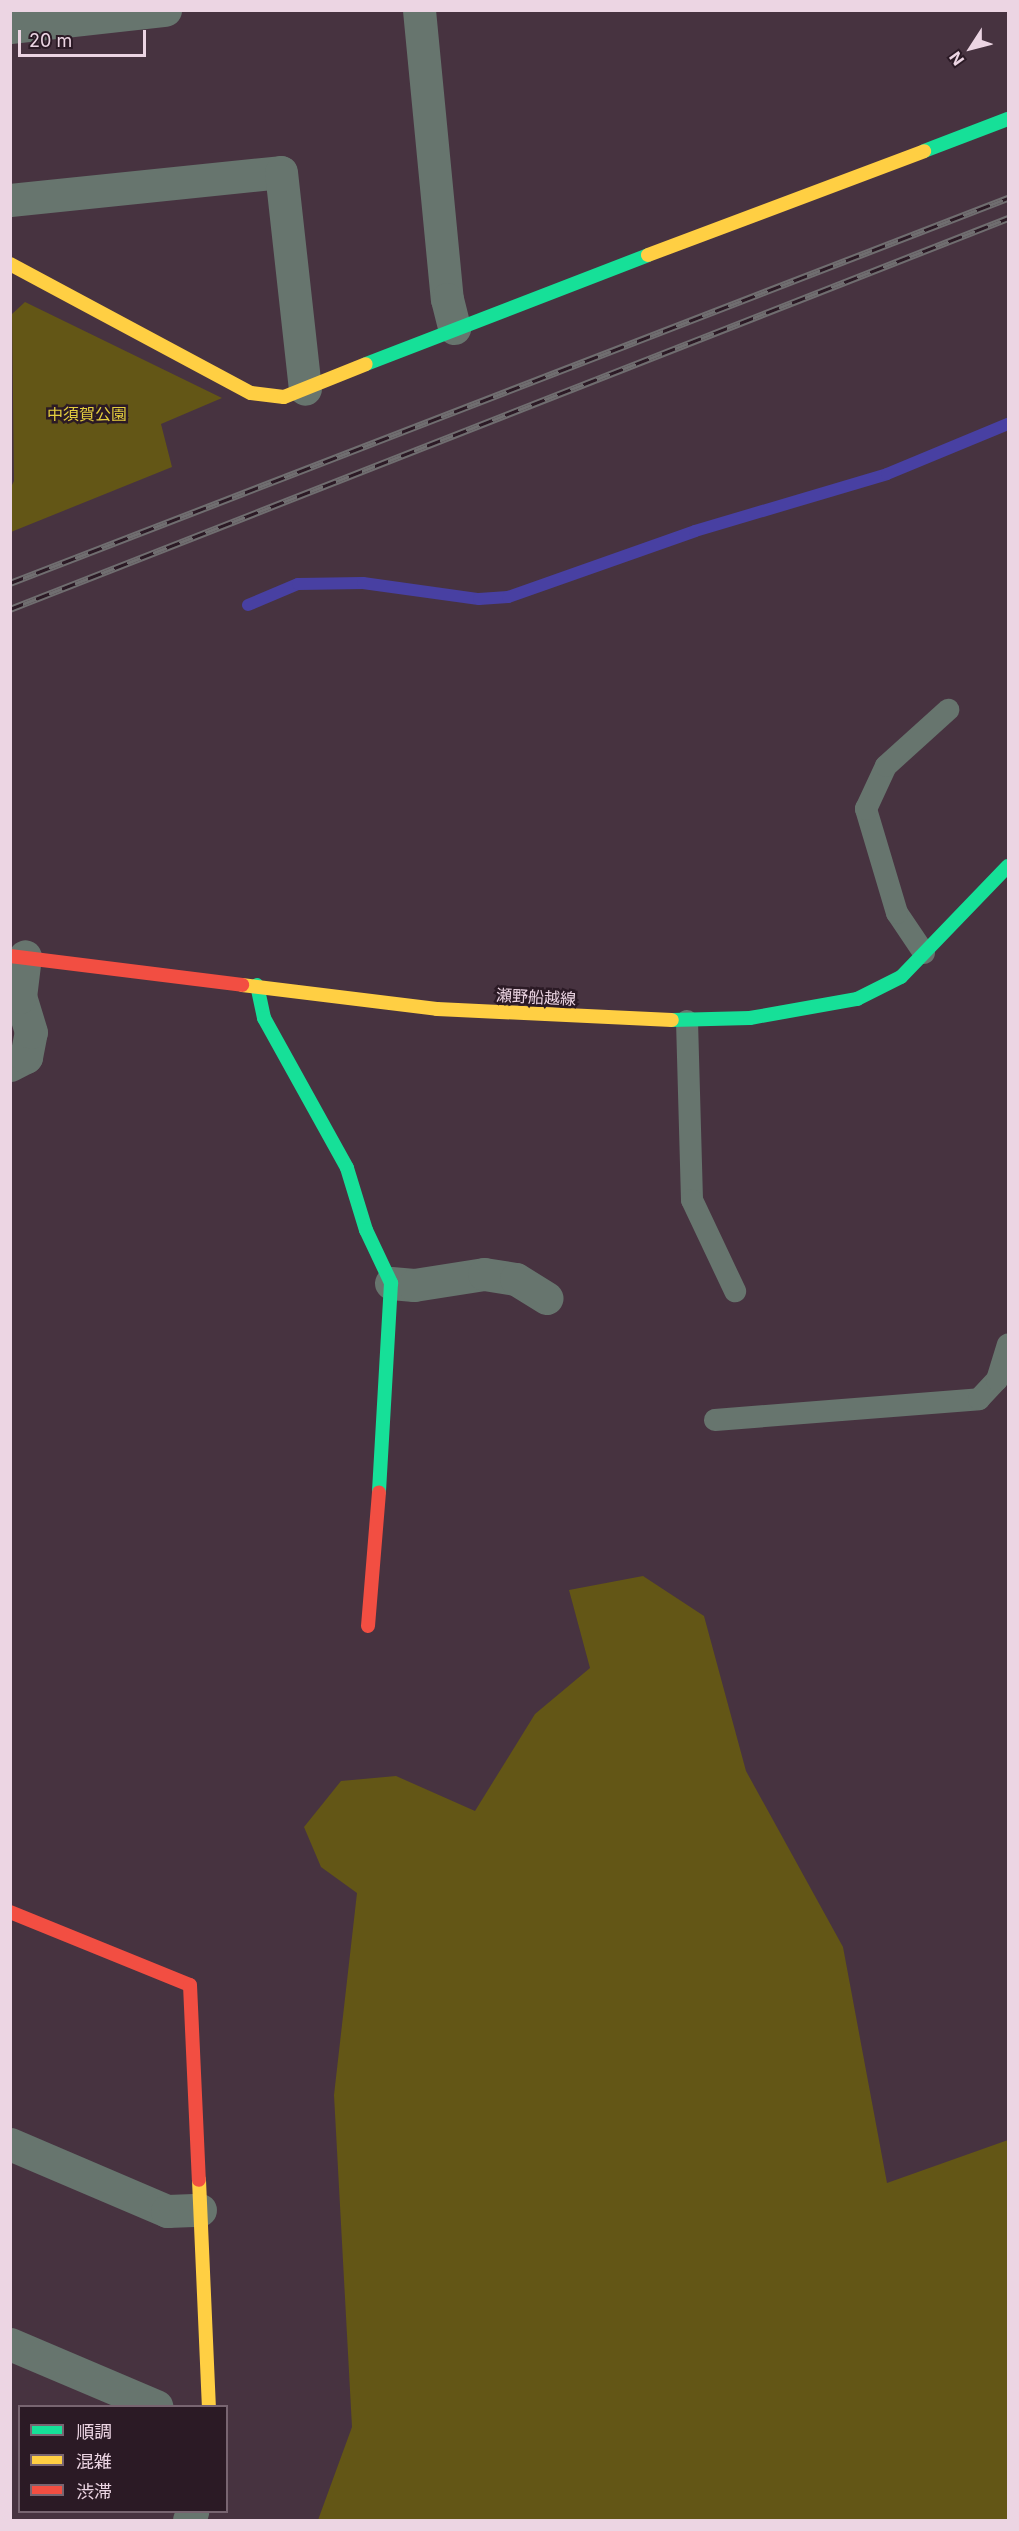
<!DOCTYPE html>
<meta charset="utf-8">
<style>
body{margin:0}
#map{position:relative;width:1019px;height:2531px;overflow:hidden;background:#473340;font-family:Inter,"Noto Sans JP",sans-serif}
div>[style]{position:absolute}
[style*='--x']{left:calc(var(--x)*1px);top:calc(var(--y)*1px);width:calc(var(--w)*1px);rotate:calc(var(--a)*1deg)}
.green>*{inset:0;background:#635616}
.stream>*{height:12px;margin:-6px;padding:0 6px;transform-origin:6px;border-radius:6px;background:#4840a2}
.lane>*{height:22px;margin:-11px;padding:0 11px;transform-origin:11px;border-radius:11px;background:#67756e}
.street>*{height:33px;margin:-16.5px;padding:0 16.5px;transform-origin:16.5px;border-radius:16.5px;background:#67756e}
.fast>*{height:14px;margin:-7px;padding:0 7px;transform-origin:7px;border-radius:7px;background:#16e098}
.slow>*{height:14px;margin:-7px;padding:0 7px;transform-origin:7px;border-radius:7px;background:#ffcf43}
.jam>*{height:14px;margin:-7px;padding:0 7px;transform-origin:7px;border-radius:7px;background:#f24e42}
.rail>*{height:7px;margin-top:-3.5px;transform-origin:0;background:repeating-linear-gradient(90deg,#2b1a25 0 14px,#706e70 0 28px);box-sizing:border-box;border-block:2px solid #706e70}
span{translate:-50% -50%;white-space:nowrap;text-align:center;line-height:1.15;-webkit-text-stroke:5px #2b1a25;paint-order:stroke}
.park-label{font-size:16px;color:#e4ce3e}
.street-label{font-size:16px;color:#ecd5e3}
.frame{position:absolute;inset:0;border:12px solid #ecd5e3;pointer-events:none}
.legend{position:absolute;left:18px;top:2405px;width:210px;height:108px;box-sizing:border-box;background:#2b1a25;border:2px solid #786571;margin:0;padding:8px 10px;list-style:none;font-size:18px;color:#ecd5e3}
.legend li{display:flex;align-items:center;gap:12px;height:30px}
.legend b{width:30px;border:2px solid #786571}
.north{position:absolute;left:941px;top:18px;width:60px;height:60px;-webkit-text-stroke:4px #2b1a25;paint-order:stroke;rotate:234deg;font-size:16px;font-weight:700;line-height:24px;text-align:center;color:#ecd5e3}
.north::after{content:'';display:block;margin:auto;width:21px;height:27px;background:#ecd5e3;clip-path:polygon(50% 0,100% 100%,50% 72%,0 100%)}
.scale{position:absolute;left:18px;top:30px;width:128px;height:27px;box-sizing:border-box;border:3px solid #ecd5e3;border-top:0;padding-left:8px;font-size:18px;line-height:21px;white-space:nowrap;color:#ecd5e3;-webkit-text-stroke:4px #2b1a25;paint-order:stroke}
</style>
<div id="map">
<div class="green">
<div style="clip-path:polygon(25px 302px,222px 398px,161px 424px,172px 467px,11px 532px,11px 487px,14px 481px,12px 314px)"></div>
<div style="clip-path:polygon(643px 1576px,704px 1616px,746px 1771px,843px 1947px,887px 2183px,1008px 2140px,1008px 2520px,318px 2520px,352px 2427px,334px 2095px,357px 1893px,321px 1867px,304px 1827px,341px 1781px,396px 1776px,475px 1811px,535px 1714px,590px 1668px,569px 1590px)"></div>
</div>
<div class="stream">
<div style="--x:248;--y:605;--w:54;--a:-22.8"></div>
<div style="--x:298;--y:584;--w:65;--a:-0.9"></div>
<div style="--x:363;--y:583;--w:117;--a:7.9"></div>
<div style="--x:479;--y:599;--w:29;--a:-4"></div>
<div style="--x:508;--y:597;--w:198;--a:-19.4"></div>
<div style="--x:695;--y:531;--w:200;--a:-16.5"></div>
<div style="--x:887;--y:474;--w:131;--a:-22.5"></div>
</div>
<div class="lane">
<div style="--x:924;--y:953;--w:48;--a:-124"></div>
<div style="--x:897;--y:913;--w:109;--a:-106.6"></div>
<div style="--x:866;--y:809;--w:47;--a:-65.1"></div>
<div style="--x:886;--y:766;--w:84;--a:-42.1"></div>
<div style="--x:687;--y:1021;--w:179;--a:88.4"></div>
<div style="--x:692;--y:1200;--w:101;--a:64.7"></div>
<div style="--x:715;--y:1420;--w:265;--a:-4.5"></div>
<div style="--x:979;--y:1399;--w:26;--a:-47"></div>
<div style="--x:997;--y:1380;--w:37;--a:-73"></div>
</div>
<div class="street">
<div style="--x:419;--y:10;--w:290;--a:84.5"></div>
<div style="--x:447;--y:299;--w:30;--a:76"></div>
<div style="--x:10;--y:27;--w:156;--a:-6.3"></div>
<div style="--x:10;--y:200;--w:272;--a:-5.9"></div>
<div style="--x:281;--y:172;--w:218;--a:83.7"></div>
<div style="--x:10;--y:1065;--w:18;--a:-27"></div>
<div style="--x:26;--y:1057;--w:25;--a:-79"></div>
<div style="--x:31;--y:1032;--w:37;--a:-107"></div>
<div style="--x:20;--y:997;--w:41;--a:-83"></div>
<div style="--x:391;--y:1283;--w:23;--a:5"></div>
<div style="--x:414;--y:1285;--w:71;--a:-8.9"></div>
<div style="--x:484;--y:1274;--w:32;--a:9"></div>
<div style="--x:516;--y:1279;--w:36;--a:32"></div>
<div style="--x:10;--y:2144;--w:171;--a:23.1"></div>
<div style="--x:167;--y:2211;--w:33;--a:-2"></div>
<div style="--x:10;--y:2344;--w:159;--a:23"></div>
<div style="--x:189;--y:2520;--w:9;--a:-69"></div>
</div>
<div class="fast">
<div style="--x:924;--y:151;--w:90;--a:-20.9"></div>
<div style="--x:366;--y:364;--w:302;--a:-21.1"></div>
<div style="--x:257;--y:985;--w:34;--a:78"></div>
<div style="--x:264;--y:1018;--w:171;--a:61"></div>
<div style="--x:347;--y:1168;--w:65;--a:73"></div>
<div style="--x:366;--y:1230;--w:59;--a:64.7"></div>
<div style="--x:391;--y:1283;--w:209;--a:93.3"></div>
<div style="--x:672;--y:1020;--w:78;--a:-1.5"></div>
<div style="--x:750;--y:1018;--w:109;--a:-10.1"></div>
<div style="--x:857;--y:999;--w:49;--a:-26.6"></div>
<div style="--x:901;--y:977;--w:154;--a:-46.1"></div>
</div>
<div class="slow">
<div style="--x:648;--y:255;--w:295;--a:-20.6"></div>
<div style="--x:10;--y:264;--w:273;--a:28.2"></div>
<div style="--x:251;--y:393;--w:33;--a:7"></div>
<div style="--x:284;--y:397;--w:88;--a:-21.9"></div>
<div style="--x:242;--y:985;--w:196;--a:7"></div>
<div style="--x:437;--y:1009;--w:235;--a:2.7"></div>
<div style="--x:199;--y:2180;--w:226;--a:87.5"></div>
</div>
<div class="jam">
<div style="--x:10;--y:956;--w:234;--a:7.1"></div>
<div style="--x:368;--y:1626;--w:134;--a:-85.3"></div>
<div style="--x:10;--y:1912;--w:194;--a:22.1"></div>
<div style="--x:190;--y:1985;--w:195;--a:87.4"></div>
</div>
<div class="rail">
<div style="--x:10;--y:583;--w:1070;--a:-21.1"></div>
<div style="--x:10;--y:609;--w:1072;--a:-21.39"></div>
</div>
<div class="park-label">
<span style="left:87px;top:414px">中須賀公園</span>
</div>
<div class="street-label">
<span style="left:536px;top:997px;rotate:3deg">瀬野船越線</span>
</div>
<div class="frame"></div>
<ul class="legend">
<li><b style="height:8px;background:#16e098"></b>順調</li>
<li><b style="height:8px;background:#ffcf43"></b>混雑</li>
<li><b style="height:8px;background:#f24e42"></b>渋滞</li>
</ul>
<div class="north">N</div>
<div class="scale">20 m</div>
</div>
